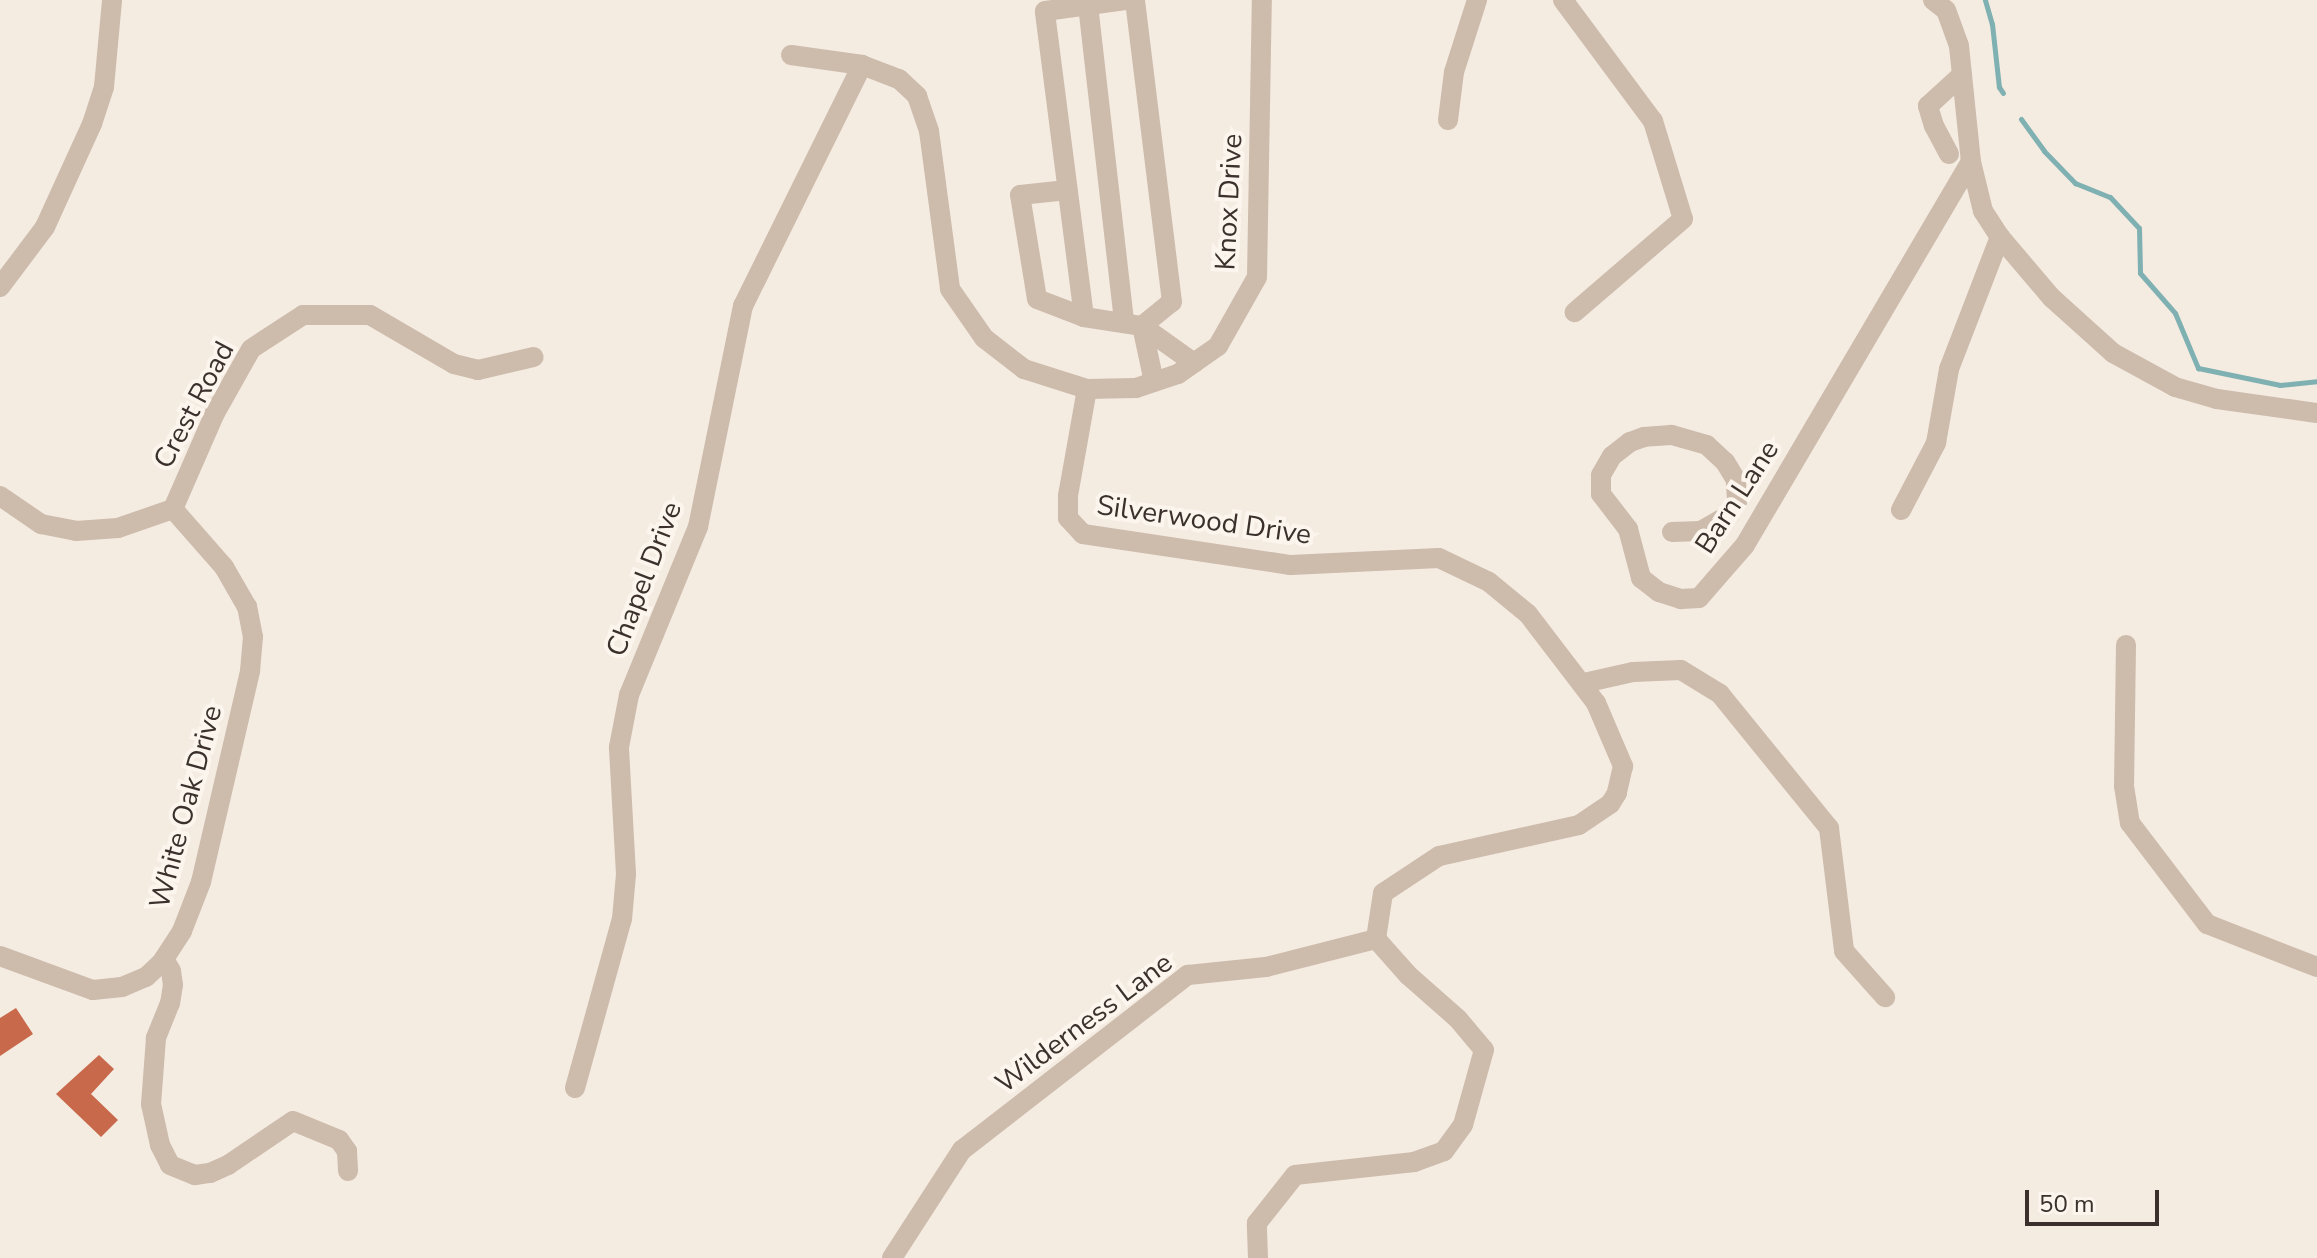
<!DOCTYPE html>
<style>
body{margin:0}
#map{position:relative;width:2317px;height:1258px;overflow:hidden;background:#f4ebe1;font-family:"Nunito Sans",sans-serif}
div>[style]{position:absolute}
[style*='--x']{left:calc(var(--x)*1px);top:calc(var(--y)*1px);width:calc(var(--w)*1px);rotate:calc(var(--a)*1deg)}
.stream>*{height:5px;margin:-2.5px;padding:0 2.5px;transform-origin:2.5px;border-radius:2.5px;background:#7fb0b2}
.building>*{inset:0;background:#c8694b}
.minor>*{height:20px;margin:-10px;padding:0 10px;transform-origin:10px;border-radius:10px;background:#cdbbac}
span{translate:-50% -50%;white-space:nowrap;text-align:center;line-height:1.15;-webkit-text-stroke:8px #fbf5ee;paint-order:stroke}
.street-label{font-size:28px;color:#3b302b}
.scale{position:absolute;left:2025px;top:1190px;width:134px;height:36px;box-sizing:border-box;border:4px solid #3b302b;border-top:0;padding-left:10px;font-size:24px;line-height:28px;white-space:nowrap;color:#3b302b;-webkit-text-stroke:6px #fbf5ee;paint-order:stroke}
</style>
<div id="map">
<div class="stream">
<div style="--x:1985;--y:0;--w:25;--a:74"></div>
<div style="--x:1992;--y:24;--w:63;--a:83.7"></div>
<div style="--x:1999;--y:87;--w:7;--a:56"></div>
<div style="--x:2021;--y:119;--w:39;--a:54"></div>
<div style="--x:2044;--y:151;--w:45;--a:45.9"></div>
<div style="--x:2075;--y:183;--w:38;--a:22"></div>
<div style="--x:2110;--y:197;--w:42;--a:46.9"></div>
<div style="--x:2139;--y:228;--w:45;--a:88.7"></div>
<div style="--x:2140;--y:273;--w:53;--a:48.8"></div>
<div style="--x:2175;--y:313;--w:60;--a:67.3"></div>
<div style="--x:2198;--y:368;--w:84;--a:11.7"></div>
<div style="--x:2280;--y:385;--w:37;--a:-6"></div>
</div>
<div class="building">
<div style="clip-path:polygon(16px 1008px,33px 1034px,0 1056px,0 1018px)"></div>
<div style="clip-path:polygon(99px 1055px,114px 1069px,91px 1094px,118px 1120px,101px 1137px,56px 1094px)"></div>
</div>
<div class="minor">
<div style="--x:1563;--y:0;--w:151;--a:53.4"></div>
<div style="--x:1653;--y:121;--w:102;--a:73"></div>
<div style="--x:1683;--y:219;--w:143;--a:139.3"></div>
<div style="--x:1933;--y:0;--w:16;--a:38"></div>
<div style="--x:1946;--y:10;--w:38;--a:70"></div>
<div style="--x:1959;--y:46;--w:117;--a:84.1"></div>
<div style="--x:1971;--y:162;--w:50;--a:76.2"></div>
<div style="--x:1983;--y:211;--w:31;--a:57"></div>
<div style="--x:2000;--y:237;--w:80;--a:49.6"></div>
<div style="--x:2052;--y:298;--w:82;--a:42"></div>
<div style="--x:2113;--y:353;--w:71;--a:28.7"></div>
<div style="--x:2175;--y:387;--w:44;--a:15.9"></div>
<div style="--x:2217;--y:399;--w:101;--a:8"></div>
<div style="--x:1088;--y:5;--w:320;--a:83.5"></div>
<div style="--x:791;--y:55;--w:72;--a:8"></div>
<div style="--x:862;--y:65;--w:40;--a:21"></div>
<div style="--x:899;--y:79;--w:25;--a:43"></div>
<div style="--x:917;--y:96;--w:37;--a:71"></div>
<div style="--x:929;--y:131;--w:159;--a:82.4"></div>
<div style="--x:950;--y:289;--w:60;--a:55.2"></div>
<div style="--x:984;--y:338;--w:51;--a:37.8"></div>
<div style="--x:1024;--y:369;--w:66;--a:17.6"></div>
<div style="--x:1087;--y:389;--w:49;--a:-1.2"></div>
<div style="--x:1136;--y:388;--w:44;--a:-18.4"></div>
<div style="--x:1178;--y:374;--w:49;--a:-35"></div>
<div style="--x:1218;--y:346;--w:79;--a:-60.5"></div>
<div style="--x:1257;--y:277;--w:277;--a:-89"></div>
<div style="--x:1448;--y:120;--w:48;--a:-82.9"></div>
<div style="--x:1454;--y:72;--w:76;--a:-72.3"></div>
<div style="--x:1949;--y:154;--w:32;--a:-118"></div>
<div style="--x:1934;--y:126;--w:21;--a:-107"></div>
<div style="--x:1928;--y:106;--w:46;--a:-42.4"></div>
<div style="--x:1067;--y:190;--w:47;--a:173.9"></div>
<div style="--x:1020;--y:195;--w:105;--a:80.7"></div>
<div style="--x:1037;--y:299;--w:50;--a:21"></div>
<div style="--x:1084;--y:317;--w:59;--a:8.8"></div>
<div style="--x:1142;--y:326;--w:38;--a:-39"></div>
<div style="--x:1172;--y:302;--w:304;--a:-97"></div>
<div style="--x:0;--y:287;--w:75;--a:-53.1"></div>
<div style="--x:45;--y:227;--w:113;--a:-65.5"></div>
<div style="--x:92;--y:124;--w:39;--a:-72"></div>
<div style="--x:104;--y:87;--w:87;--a:-84.7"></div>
<div style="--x:1084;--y:317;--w:308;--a:-97.3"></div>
<div style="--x:1045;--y:11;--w:81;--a:-7.8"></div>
<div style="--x:1142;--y:326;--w:64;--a:35.4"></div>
<div style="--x:1142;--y:326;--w:57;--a:77.9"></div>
<div style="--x:1087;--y:389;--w:109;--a:100.1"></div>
<div style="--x:1068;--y:496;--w:22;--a:90"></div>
<div style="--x:1068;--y:518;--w:22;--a:47"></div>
<div style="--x:1083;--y:534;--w:210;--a:8.5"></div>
<div style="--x:1291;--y:565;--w:148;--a:-2.7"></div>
<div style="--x:1439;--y:558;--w:55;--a:25.6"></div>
<div style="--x:1489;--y:582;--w:50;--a:39.4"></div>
<div style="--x:1528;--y:614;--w:112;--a:52.6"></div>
<div style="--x:1596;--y:703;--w:69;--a:66.8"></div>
<div style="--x:1623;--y:766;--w:28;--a:103"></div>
<div style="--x:1617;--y:793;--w:13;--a:122"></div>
<div style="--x:1610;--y:804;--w:37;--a:146"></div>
<div style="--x:1579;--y:825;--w:143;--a:167.5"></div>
<div style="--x:1439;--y:856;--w:67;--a:146.5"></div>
<div style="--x:1383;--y:893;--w:47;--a:98.7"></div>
<div style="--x:0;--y:496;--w:50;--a:34.3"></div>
<div style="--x:41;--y:524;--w:36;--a:11"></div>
<div style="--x:76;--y:531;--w:42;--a:-4.1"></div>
<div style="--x:118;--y:528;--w:58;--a:-19.1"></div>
<div style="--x:173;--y:509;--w:105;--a:-66.4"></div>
<div style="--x:215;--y:413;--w:73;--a:-60.6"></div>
<div style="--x:251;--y:349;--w:62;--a:-33.2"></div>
<div style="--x:303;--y:315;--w:67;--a:0"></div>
<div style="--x:370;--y:315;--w:97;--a:30.3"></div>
<div style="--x:454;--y:364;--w:25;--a:14"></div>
<div style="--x:478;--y:370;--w:57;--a:-13.1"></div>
<div style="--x:1901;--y:510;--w:76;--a:-62.4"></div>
<div style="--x:1936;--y:443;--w:75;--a:-80"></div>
<div style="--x:1949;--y:369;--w:142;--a:-68.9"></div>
<div style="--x:1672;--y:532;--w:29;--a:-2"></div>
<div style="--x:1701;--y:531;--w:32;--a:-30"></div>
<div style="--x:1729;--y:515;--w:16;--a:-60"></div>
<div style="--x:1737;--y:501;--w:21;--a:-93"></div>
<div style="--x:1736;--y:480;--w:21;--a:-121"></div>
<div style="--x:1725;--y:462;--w:25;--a:-137"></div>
<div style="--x:1707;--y:445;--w:37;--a:-164"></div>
<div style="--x:1671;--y:435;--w:27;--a:176"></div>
<div style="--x:1644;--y:437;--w:15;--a:160"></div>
<div style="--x:1630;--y:442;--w:23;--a:142"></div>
<div style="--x:1612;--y:456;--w:22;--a:120"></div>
<div style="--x:1601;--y:475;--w:19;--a:90"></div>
<div style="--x:1601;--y:494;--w:44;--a:52.4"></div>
<div style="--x:1628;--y:529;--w:51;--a:75.1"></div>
<div style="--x:1641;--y:578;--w:23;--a:38"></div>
<div style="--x:1659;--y:592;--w:23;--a:18"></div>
<div style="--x:1681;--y:599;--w:18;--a:-3"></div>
<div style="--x:1699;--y:598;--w:70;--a:-49"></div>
<div style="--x:1745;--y:545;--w:445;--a:-59.5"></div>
<div style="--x:2126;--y:645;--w:141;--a:90.8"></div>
<div style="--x:2124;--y:786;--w:37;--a:81"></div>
<div style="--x:2130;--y:823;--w:127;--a:52.7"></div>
<div style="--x:2207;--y:924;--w:118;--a:21.4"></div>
<div style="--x:1584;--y:683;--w:50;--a:-12.7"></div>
<div style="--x:1633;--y:672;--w:48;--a:-2.4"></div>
<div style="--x:1681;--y:670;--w:46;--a:31.6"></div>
<div style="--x:1720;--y:694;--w:173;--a:50.9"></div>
<div style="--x:1829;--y:828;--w:124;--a:83"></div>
<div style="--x:1844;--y:951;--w:62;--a:48.3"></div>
<div style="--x:0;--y:956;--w:99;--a:20.1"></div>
<div style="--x:93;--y:990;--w:29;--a:-6"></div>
<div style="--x:122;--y:987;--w:26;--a:-23"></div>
<div style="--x:146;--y:977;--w:22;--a:-43"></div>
<div style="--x:162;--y:962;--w:37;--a:-57"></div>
<div style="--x:182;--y:931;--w:53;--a:-68.8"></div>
<div style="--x:201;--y:882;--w:217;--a:-76.9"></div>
<div style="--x:250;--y:671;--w:34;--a:-85"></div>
<div style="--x:253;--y:637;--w:31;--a:-101"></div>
<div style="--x:247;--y:607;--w:46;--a:-119.9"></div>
<div style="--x:224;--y:567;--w:77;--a:-131.3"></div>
<div style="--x:164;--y:959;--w:14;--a:60"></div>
<div style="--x:171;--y:971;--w:14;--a:82"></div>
<div style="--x:173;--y:985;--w:18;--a:99"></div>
<div style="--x:170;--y:1003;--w:38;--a:112"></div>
<div style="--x:156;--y:1038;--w:66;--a:94.3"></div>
<div style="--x:151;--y:1104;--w:42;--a:77.6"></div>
<div style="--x:160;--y:1145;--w:22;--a:63"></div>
<div style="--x:170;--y:1165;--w:27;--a:22"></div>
<div style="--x:195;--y:1175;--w:15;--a:-8"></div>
<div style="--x:210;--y:1173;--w:20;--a:-24"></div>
<div style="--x:228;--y:1165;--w:78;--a:-34.1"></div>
<div style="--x:293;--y:1121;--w:50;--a:22.4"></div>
<div style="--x:339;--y:1140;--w:14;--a:54"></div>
<div style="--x:347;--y:1151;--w:20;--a:87"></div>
<div style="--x:575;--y:1088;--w:175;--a:-74.5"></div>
<div style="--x:622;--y:919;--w:45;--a:-84.9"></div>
<div style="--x:626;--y:874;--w:127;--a:-93.2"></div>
<div style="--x:619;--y:747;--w:53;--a:-79.1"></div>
<div style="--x:629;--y:695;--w:182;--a:-67.7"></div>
<div style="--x:698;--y:527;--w:226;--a:-78.5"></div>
<div style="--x:743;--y:306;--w:269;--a:-63.7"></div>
<div style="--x:892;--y:1258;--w:129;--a:-57.1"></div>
<div style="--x:962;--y:1150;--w:286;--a:-37.8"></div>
<div style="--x:1188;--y:975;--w:78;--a:-5.9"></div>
<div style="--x:1266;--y:967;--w:114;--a:-14.3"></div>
<div style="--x:1258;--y:1258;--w:35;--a:-92"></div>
<div style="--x:1257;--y:1223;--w:61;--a:-51.6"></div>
<div style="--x:1295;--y:1175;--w:120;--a:-6.2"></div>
<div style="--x:1414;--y:1162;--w:32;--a:-20"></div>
<div style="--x:1444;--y:1151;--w:32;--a:-54"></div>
<div style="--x:1463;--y:1125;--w:78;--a:-74.4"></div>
<div style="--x:1484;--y:1050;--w:40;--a:-130"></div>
<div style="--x:1458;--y:1019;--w:65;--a:-138.7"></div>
<div style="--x:1409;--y:976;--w:50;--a:-131.7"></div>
</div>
<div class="street-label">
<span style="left:1229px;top:202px;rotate:-87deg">Knox Drive</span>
<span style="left:194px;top:405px;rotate:-62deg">Crest Road</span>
<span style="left:1737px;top:497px;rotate:-57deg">Barn Lane</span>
<span style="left:1204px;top:520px;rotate:8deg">Silverwood Drive</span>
<span style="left:644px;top:579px;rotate:-69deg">Chapel Drive</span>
<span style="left:186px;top:807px;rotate:-75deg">White Oak Drive</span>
<span style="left:1084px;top:1023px;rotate:-37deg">Wilderness Lane</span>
</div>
<div class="scale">50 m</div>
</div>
